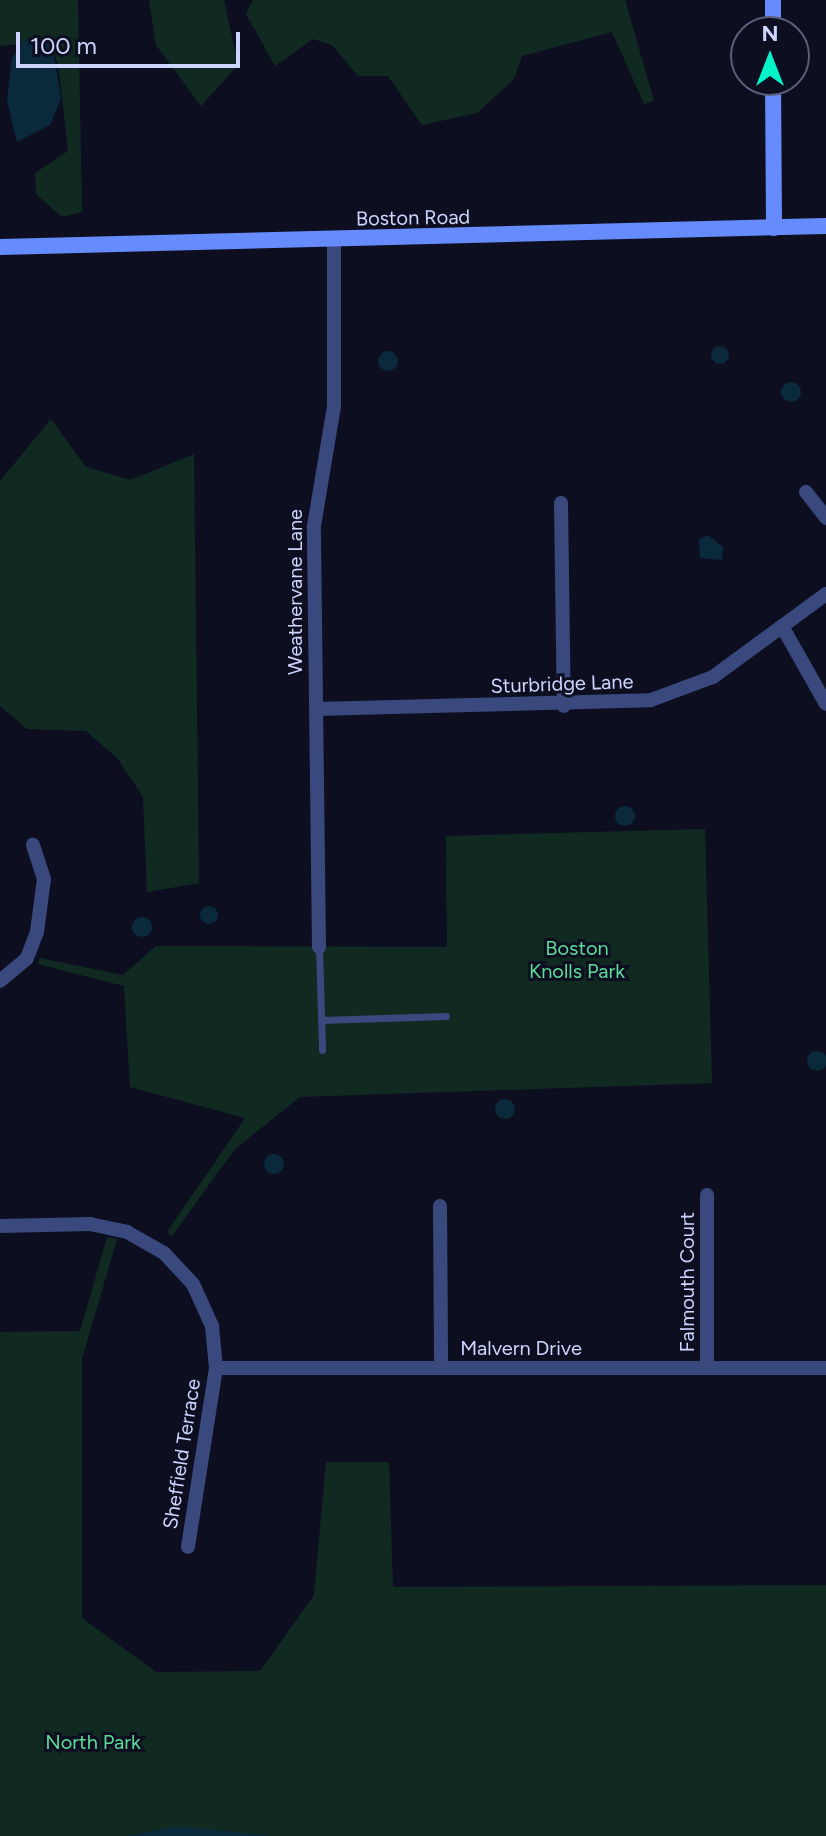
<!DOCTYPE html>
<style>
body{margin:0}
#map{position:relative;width:826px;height:1836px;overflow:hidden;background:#0d0f20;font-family:Figtree,sans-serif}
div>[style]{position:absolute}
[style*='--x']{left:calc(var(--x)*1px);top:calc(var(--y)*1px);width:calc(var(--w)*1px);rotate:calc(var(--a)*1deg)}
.green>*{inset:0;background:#102a22}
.water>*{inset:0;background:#0a2a3c}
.round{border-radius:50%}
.lane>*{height:7px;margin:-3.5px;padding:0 3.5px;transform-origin:3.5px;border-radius:3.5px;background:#39497e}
.street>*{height:14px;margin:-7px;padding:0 7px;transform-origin:7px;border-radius:7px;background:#39497e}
.secondary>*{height:16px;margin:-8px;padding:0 8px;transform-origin:8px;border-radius:8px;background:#668bfc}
span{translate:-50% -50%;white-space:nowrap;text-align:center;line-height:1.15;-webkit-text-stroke:6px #0d0f20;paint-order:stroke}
.street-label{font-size:20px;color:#cdd5fe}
.park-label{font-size:20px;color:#5bdc99}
.north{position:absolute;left:730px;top:16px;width:80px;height:80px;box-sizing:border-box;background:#0d0f20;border:2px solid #5a5e79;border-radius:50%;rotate:0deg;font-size:22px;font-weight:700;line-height:32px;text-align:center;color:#cdd5fe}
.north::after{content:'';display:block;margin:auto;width:28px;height:36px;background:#05f3ca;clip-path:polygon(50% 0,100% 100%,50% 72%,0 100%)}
.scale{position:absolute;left:16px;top:32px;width:224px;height:36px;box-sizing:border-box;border:4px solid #cdd5fe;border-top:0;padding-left:10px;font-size:24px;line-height:28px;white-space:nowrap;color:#cdd5fe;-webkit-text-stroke:6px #0d0f20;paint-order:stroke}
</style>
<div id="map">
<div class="green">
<div style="clip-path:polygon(0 0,78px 0,82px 212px,62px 217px,36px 194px,35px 173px,68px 151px,59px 71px,52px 41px,0 46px)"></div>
<div style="clip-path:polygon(149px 0,224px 0,238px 65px,201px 106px,156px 45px)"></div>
<div style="clip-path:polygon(253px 0,625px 0,654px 101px,644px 104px,612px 32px,522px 56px,514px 79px,477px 113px,422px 125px,388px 76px,358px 76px,332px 45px,313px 39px,275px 66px,246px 14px)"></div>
<div style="clip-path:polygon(51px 419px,86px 467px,131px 480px,194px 454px,199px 883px,147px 892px,143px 797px,118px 759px,86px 731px,27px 729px,0 706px,0 481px)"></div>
<div style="clip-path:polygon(705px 829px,712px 1083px,300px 1097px,235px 1149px,172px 1236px,167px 1232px,245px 1118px,130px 1087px,124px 986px,38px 964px,40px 958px,123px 975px,156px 946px,447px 947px,446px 836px)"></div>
<div style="clip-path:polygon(107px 1237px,117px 1239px,82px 1359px,82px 1618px,156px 1672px,260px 1671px,314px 1595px,326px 1462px,389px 1462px,393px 1587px,826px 1585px,826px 1836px,0 1836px,0 1332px,80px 1331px)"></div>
</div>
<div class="water">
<div style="clip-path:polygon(44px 37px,52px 41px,61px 99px,50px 125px,17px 142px,7px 100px,12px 58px,26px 39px)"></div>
<div class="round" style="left:711px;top:346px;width:18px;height:18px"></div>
<div class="round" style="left:378px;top:351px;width:20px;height:20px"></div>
<div class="round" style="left:781px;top:382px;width:20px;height:20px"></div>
<div style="clip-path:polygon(708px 535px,723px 547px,722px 560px,700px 558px,699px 539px)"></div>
<div class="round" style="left:615px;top:806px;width:20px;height:20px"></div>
<div class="round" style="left:200px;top:906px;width:18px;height:18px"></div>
<div class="round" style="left:132px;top:917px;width:20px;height:20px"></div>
<div class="round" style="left:807px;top:1051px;width:20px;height:20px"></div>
<div class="round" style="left:495px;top:1099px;width:20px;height:20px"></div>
<div class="round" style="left:264px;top:1154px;width:20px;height:20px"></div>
<div style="clip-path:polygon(173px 1827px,209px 1829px,273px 1836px,126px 1836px)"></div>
</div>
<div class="lane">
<div style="--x:319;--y:947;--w:103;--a:88.3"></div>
<div style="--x:321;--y:1020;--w:125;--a:-1.8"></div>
</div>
<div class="street">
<div style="--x:806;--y:492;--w:33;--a:52"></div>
<div style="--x:561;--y:503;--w:203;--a:89.2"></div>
<div style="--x:783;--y:628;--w:87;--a:60.5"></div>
<div style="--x:316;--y:709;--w:335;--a:-1.5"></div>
<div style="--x:651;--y:700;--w:66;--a:-20.4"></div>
<div style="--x:713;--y:677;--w:140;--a:-36.3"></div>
<div style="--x:319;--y:947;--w:421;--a:-90.7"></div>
<div style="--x:314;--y:526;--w:121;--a:-80.5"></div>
<div style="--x:334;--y:407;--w:168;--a:-90"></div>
<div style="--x:0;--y:981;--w:35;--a:-40"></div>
<div style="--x:27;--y:958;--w:28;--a:-69"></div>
<div style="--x:37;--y:932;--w:53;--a:-82.5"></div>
<div style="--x:44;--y:879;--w:36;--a:-108"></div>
<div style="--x:440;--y:1206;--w:162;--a:89.6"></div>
<div style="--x:0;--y:1226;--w:90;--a:-1.3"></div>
<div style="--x:90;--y:1224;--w:38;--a:12"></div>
<div style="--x:127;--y:1232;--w:43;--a:29.6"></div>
<div style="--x:164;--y:1253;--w:42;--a:46.9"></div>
<div style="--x:193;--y:1284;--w:46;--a:65.7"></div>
<div style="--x:212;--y:1326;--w:42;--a:84.6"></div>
<div style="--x:216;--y:1368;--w:181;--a:98.9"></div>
<div style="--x:216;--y:1368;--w:610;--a:0"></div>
<div style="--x:707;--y:1368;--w:173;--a:-90"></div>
</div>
<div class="secondary">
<div style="--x:773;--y:0;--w:32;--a:90"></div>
<div style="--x:773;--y:80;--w:148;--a:89.6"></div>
<div style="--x:0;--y:247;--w:826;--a:-1.46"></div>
</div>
<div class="street-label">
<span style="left:413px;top:218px;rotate:-1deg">Boston Road</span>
<span style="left:295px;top:592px;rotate:-90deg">Weathervane Lane</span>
<span style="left:562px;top:684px;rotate:-2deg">Sturbridge Lane</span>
<span style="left:687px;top:1282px;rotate:-90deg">Falmouth Court</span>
<span style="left:521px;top:1348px">Malvern Drive</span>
<span style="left:182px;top:1454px;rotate:-81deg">Sheffield Terrace</span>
</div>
<div class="park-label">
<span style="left:577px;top:960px">Boston<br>Knolls Park</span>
<span style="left:93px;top:1742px">North Park</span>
</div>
<div class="north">N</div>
<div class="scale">100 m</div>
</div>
